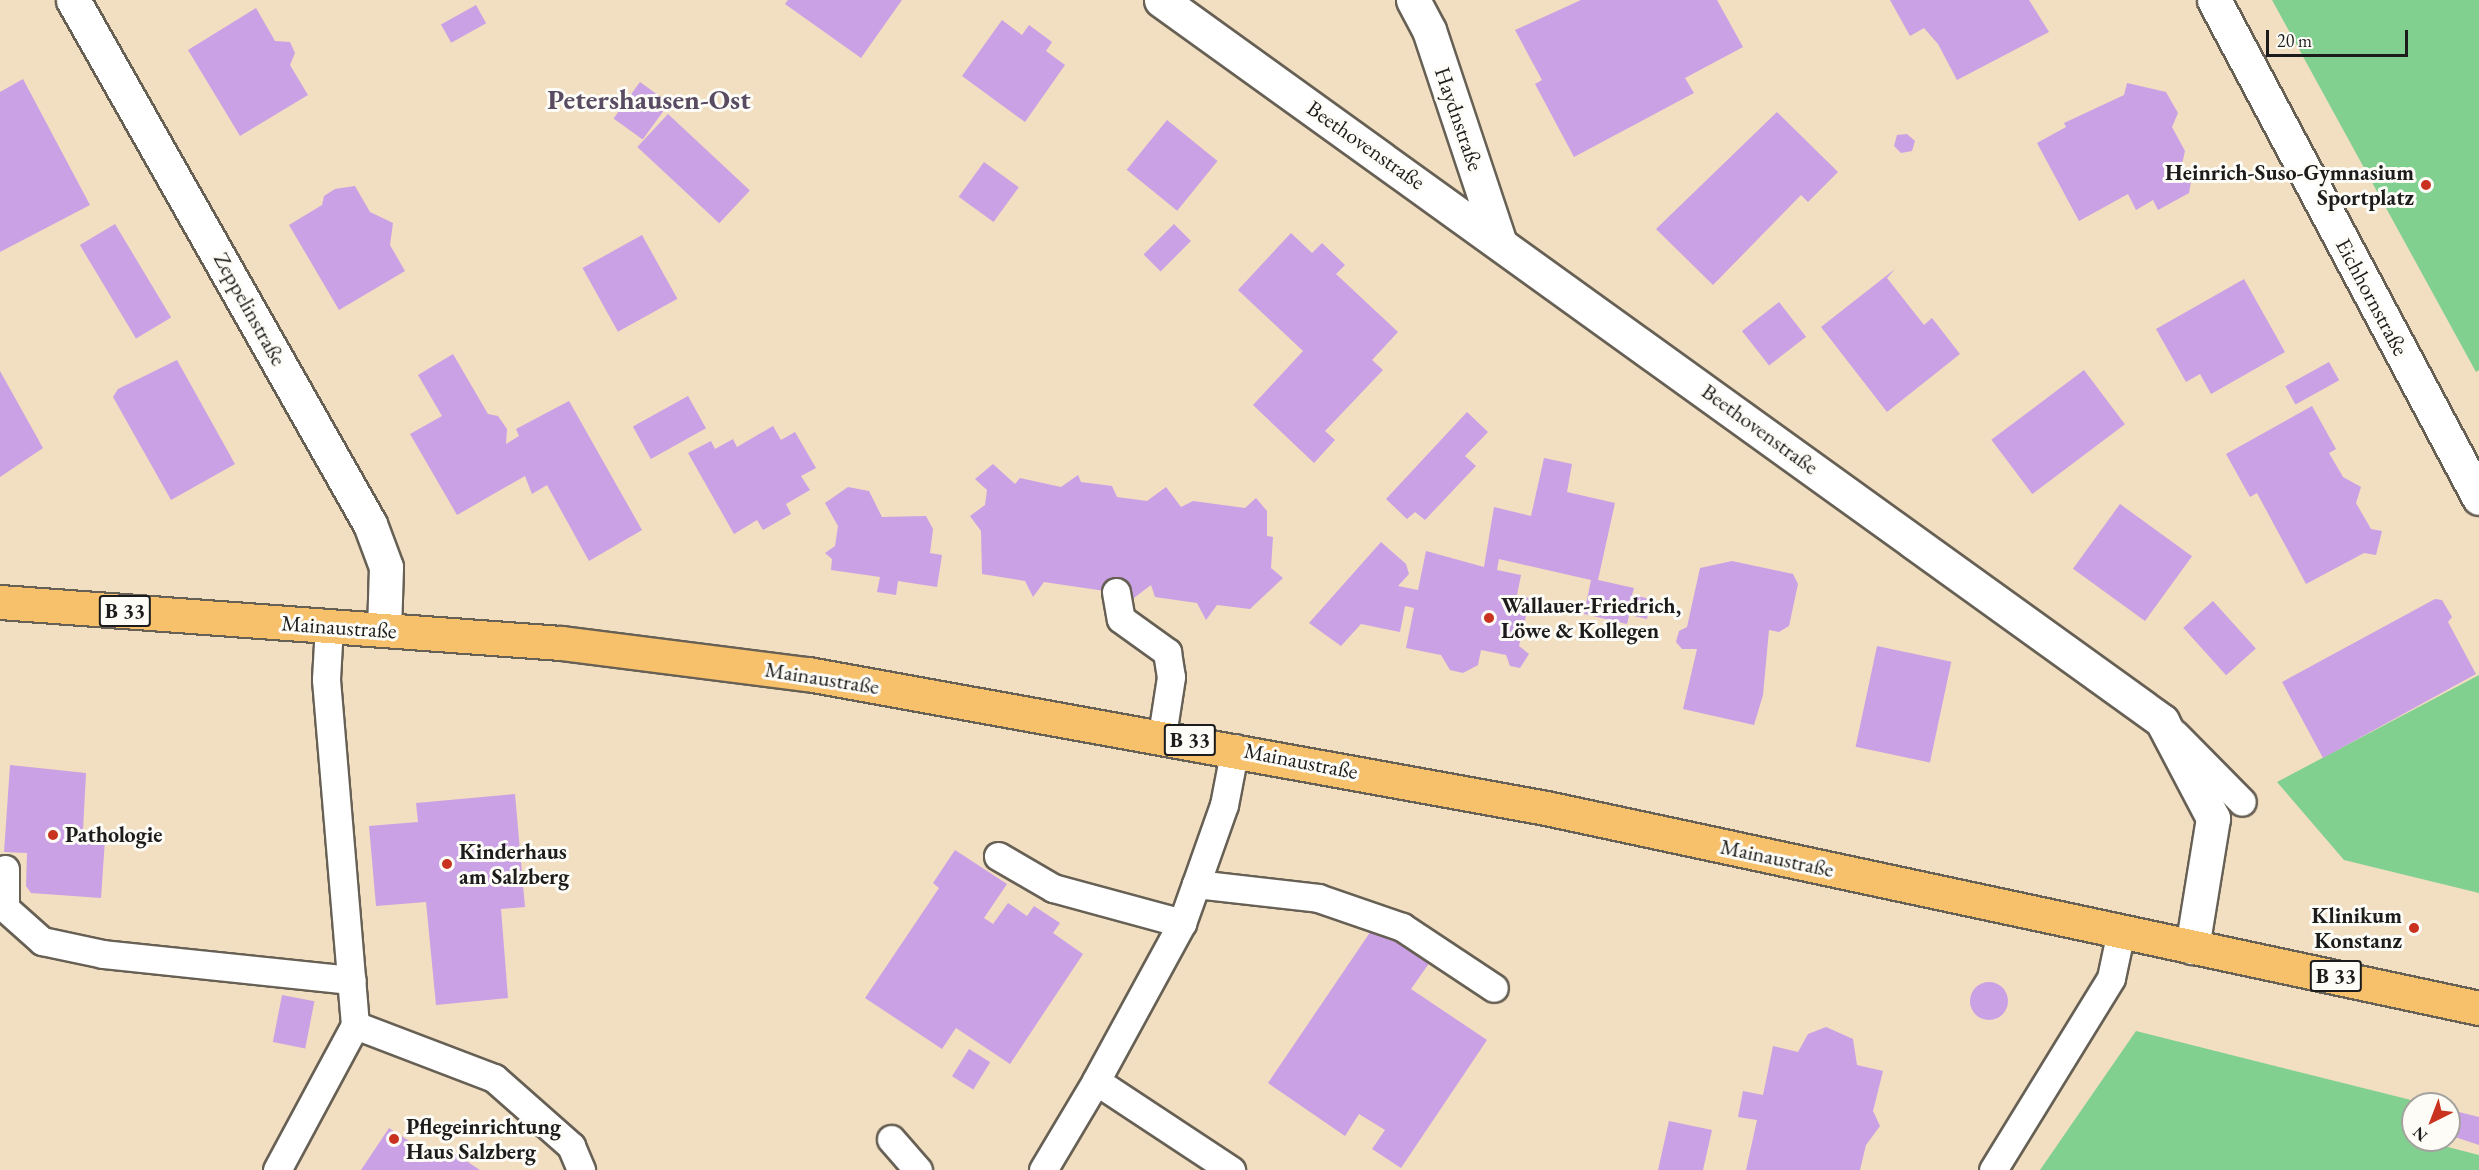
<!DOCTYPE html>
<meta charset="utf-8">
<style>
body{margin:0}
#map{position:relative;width:2479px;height:1170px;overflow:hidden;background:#f2dec0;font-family:"EB Garamond",serif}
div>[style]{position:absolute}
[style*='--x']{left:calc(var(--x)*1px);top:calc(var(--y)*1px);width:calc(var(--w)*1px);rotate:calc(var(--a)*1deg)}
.green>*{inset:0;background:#81d090}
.building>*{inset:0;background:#caa1e5;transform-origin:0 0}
.round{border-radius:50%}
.roads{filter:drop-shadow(2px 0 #676055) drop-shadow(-2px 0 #676055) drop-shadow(0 2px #676055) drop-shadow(0 -2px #676055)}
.lane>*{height:27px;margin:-13.5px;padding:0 13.5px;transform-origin:13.5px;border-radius:13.5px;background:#fff}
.street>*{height:33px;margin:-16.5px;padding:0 16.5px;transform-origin:16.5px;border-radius:16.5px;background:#fff}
.primary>*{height:33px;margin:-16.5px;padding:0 16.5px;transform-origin:16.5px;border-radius:16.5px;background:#f7c06b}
.dots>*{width:16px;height:16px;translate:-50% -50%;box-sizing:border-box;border:3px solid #fdfcf7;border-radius:50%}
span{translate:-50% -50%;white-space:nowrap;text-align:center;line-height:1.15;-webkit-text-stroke:6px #fdfcf7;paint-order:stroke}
.shield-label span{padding:2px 4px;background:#fdfcf7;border:2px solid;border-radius:4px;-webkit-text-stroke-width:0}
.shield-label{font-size:21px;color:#1c1c1c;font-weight:700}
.street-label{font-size:22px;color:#1c1c1c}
.poi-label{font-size:22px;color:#1c1c1c;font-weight:700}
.right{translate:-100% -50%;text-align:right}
.left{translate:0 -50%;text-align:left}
.district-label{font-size:28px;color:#594b62;font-weight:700}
.north{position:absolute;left:2401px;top:1092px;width:60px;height:60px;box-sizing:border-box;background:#fdfcf7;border:2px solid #a3a29f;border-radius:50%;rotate:222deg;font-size:16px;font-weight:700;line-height:24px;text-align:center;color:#1c1c1c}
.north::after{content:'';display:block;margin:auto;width:21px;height:27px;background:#c8321e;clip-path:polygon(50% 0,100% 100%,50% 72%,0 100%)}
.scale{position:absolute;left:2266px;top:30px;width:142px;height:27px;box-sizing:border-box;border:3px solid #1c1c1c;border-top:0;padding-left:8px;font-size:18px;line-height:21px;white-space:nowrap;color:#1c1c1c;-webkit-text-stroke:4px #fdfcf7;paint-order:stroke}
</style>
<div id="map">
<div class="green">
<div style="clip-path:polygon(2272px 0,2479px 0,2479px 370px,2476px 372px)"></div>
<div style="clip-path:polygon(2479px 675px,2479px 893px,2344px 860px,2277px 782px)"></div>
<div style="clip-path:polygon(2136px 1031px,2427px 1104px,2413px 1104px,2413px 1140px,2438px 1140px,2440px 1145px,2479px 1155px,2479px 1170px,2040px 1170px)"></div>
</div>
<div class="building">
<div style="clip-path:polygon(788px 0,902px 0,861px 58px,785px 4px)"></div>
<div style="clip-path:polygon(1581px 0,1717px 0,1743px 47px,1685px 78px,1694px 93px,1574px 157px,1535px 84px,1542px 80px,1515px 30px)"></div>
<div style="clip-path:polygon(1890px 0,2029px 0,2049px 32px,1957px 80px,1938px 44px,1924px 28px,1910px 36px)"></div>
<div style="left:476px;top:5px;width:21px;height:40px;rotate:61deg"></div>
<div style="clip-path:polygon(256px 8px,275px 41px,290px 42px,295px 53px,290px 65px,308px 95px,240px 136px,188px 50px)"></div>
<div style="clip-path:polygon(1002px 20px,1022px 35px,1029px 25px,1052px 42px,1046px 51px,1065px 65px,1025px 122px,962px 76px)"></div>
<div style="clip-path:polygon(23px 79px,90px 205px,0 252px,0 92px)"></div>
<div style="left:640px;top:82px;width:36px;height:45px;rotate:36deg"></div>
<div style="clip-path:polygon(2127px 83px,2166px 92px,2178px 113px,2172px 127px,2185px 151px,2182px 164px,2191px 182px,2189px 193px,2158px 210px,2153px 200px,2136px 210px,2128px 194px,2079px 221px,2037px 143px,2066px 127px,2064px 123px,2124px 95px)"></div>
<div style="clip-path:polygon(1777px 112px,1838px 172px,1808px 202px,1801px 195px,1713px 285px,1656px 229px)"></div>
<div style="left:668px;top:114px;width:112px;height:45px;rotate:43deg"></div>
<div style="left:1167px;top:120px;width:65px;height:64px;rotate:39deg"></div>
<div style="clip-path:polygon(1907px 134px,1915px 141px,1912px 151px,1901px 153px,1894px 146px,1897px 135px)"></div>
<div style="left:984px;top:162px;width:43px;height:43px;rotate:36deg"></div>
<div style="clip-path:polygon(355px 186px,370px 212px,393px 223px,390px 245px,405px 271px,339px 310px,289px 225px,322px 205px,324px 196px,335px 189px)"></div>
<div style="left:115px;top:224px;width:109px;height:41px;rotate:59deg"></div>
<div style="left:1174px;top:224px;width:24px;height:43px;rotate:45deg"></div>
<div style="clip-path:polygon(1291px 233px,1312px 253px,1322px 243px,1345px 265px,1336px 274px,1398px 332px,1372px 360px,1383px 370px,1325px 431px,1335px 440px,1314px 463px,1253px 405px,1303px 351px,1238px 290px)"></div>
<div style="left:642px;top:235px;width:73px;height:68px;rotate:61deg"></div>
<div style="clip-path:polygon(1895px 269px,1887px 278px,1924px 325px,1932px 318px,1960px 354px,1887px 412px,1821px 327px)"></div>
<div style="clip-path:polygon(2244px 279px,2285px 352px,2211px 394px,2200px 374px,2186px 382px,2156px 329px)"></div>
<div style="left:1779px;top:302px;width:44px;height:47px;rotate:52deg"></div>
<div style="clip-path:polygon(453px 354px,488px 414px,498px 416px,507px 429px,506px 444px,519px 436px,516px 429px,569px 401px,642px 530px,589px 561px,547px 485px,532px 494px,525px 476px,457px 515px,410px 434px,442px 416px,418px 375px)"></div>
<div style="clip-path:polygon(177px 360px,235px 464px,171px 500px,113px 397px,118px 389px)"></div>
<div style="left:2329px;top:362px;width:21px;height:50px;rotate:61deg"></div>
<div style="left:2084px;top:370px;width:68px;height:116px;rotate:53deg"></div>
<div style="clip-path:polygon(0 371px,43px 448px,0 477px)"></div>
<div style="left:688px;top:396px;width:37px;height:63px;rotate:61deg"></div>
<div style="clip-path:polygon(2312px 406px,2336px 449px,2329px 453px,2343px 477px,2361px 487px,2356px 503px,2371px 529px,2382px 531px,2376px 555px,2364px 553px,2306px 584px,2257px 493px,2250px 497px,2226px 454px)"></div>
<div style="clip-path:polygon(1467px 412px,1488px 432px,1465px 456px,1476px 466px,1425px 520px,1415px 512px,1407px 519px,1386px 499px)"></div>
<div style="clip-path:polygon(773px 426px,781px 440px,795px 432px,816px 468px,801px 476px,810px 490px,786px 504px,791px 514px,763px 530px,757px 520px,734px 534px,688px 453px,711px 441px,715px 449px,733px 439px,737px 447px)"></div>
<div style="clip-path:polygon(1544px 458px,1572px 464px,1567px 492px,1615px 503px,1598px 580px,1634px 588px,1632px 595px,1651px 599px,1647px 619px,1629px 615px,1627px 624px,1584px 614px,1591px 580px,1499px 559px,1497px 570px,1521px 575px,1517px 595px,1530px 598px,1519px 646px,1529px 654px,1520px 668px,1510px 666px,1506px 655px,1481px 650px,1478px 665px,1463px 673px,1450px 670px,1441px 655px,1406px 648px,1414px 608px,1405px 606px,1400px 632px,1361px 624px,1341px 646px,1309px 623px,1381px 542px,1406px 564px,1409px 574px,1398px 586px,1418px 590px,1426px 551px,1484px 567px,1494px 507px,1531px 516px)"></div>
<div style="clip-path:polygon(993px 464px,1015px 484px,1020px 478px,1061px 487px,1078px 475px,1081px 482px,1112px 486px,1117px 497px,1147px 501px,1166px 487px,1181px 507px,1193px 501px,1245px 508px,1256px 498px,1267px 511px,1267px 536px,1273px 537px,1271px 568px,1283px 578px,1250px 609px,1217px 605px,1206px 620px,1197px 603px,1155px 597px,1151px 585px,1130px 601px,1112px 578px,1105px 591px,1044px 582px,1033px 597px,1025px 581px,982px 574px,981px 531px,970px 516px,985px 505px,987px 490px,975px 479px)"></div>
<div style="clip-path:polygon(848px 487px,869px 491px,882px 517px,926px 516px,933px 529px,930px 553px,942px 555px,937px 587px,898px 581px,896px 595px,877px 592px,880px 577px,831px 570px,832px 559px,825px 553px,835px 546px,838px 526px,825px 503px)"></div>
<div style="left:2120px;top:504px;width:89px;height:80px;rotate:36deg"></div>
<div style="clip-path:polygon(1732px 561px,1793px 574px,1798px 584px,1789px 626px,1779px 632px,1769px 630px,1763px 695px,1754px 725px,1683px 709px,1697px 649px,1682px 649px,1676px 642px,1679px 631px,1687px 627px,1700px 568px)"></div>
<div style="clip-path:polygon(2435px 599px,2442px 600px,2452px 617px,2448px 622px,2476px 674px,2323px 758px,2282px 682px)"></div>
<div style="left:2213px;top:601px;width:64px;height:40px;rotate:48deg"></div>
<div style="left:1877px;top:646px;width:76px;height:103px;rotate:12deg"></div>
<div style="clip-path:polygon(10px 765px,86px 773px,83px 830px,105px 839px,101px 898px,31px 893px,26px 886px,27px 853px,4px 852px)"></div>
<div style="clip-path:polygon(515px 794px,525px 907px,501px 909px,508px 998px,436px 1005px,426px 902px,376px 906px,369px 826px,418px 822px,416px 803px)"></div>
<div style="clip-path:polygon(955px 850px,1007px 884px,984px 918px,993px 924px,1008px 903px,1027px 916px,1034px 906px,1060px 923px,1053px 933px,1083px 954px,1010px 1064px,956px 1028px,942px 1049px,865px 998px,939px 888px,933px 883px)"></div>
<div style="clip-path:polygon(1375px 925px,1430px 962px,1411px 989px,1487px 1040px,1401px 1168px,1372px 1149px,1385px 1130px,1359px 1114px,1345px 1136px,1268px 1083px)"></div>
<div class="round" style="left:1970px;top:982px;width:38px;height:38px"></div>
<div style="left:282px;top:995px;width:33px;height:48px;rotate:11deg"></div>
<div style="clip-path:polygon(1826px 1027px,1853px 1039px,1857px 1065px,1883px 1071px,1873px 1111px,1880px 1126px,1866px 1145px,1860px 1170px,1746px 1170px,1757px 1120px,1738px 1117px,1743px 1091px,1763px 1095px,1773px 1046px,1798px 1052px,1808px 1034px)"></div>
<div style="left:969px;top:1049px;width:25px;height:32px;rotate:32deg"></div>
<div style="clip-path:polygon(2459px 1112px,2479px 1117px,2479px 1145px,2449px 1135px,2449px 1119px)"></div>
<div style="clip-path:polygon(1669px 1121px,1712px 1130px,1703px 1170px,1658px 1170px)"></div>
<div style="clip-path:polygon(389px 1128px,440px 1161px,448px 1149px,480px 1170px,361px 1170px)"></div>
</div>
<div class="roads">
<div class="lane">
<div style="--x:1116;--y:592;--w:27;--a:80"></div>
<div style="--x:1121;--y:619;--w:57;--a:35.7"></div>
<div style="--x:1167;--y:652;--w:25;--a:81"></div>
<div style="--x:1171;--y:677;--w:59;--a:98.8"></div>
<div style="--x:2175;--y:734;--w:95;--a:45.4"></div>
<div style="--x:998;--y:856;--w:64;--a:30.2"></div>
<div style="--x:1053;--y:888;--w:134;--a:15.2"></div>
<div style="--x:1182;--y:923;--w:41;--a:-70.3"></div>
<div style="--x:1196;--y:884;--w:123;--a:6.5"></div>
<div style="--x:1318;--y:898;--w:89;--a:19"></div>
<div style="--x:1402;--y:927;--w:110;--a:33.5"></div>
<div style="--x:5;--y:869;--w:39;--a:90"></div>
<div style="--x:5;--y:908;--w:50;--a:41.7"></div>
<div style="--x:42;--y:941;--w:62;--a:12"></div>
<div style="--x:103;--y:954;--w:250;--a:6"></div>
<div style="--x:1196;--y:884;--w:84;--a:-70.5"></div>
<div style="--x:1224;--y:805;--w:58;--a:-79.1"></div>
<div style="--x:1182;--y:923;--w:180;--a:118.6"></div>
<div style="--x:1096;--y:1081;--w:162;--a:33.4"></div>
<div style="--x:355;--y:1025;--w:149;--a:20.9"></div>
<div style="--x:494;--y:1078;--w:103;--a:41.4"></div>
<div style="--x:571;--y:1146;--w:26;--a:67"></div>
<div style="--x:891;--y:1139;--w:41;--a:48.9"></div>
<div style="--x:277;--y:1170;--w:165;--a:-61.7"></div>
<div style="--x:355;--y:1025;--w:347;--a:-94.8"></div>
<div style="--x:326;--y:679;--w:54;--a:-86.8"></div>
<div style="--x:1043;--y:1170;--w:104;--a:-59.2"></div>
<div style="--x:1993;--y:1170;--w:225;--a:-58.4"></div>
<div style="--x:2111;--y:978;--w:48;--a:-78"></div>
</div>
<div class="street">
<div style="--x:73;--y:0;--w:602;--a:60.46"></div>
<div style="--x:370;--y:524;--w:46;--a:69.6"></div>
<div style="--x:386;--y:567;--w:63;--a:91.8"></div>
<div style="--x:1161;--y:0;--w:1234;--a:35.76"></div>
<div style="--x:2162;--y:721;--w:110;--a:62.3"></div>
<div style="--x:2213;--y:818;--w:131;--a:99.2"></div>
<div style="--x:1413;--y:0;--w:34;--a:62"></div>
<div style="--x:1429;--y:30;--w:221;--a:71.6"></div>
<div style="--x:2214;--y:0;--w:564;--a:61.98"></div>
</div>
<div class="primary">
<div style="--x:0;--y:602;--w:562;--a:4.18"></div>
<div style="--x:561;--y:643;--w:249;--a:7.2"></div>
<div style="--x:808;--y:674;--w:750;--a:10.29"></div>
<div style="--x:1546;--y:808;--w:954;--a:12.1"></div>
</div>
</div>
<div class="dots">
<div style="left:2426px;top:185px;background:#c8321e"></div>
<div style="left:1489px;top:618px;background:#c8321e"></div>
<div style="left:53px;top:835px;background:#c8321e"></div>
<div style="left:447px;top:864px;background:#c8321e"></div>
<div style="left:2414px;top:928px;background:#c8321e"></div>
<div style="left:394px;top:1139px;background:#c8321e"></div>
</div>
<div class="shield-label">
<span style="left:125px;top:611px">B 33</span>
<span style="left:1190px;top:740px">B 33</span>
<span style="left:2336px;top:976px">B 33</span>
</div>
<div class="street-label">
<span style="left:1459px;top:119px;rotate:71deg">Haydnstraße</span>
<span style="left:1366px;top:145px;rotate:35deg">Beethovenstraße</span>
<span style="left:2372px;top:297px;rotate:62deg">Eichhornstraße</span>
<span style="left:250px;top:309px;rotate:61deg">Zeppelinstraße</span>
<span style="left:1760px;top:429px;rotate:36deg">Beethovenstraße</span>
<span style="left:339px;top:627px;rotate:4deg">Mainaustraße</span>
<span style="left:822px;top:678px;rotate:9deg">Mainaustraße</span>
<span style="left:1301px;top:761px;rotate:11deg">Mainaustraße</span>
<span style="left:1777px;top:858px;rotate:12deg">Mainaustraße</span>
</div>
<div class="poi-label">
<span class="right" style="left:2414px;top:185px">Heinrich-Suso-Gymnasium<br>Sportplatz</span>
<span class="left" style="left:1501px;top:618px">Wallauer-Friedrich,<br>Löwe &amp; Kollegen</span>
<span class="left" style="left:65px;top:835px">Pathologie</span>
<span class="left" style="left:459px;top:864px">Kinderhaus<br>am Salzberg</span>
<span class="right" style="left:2402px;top:928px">Klinikum<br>Konstanz</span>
<span class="left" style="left:406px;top:1139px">Pflegeinrichtung<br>Haus Salzberg</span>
</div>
<div class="district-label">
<span style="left:649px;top:99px">Petershausen-Ost</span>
</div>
<div class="north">N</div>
<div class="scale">20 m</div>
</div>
